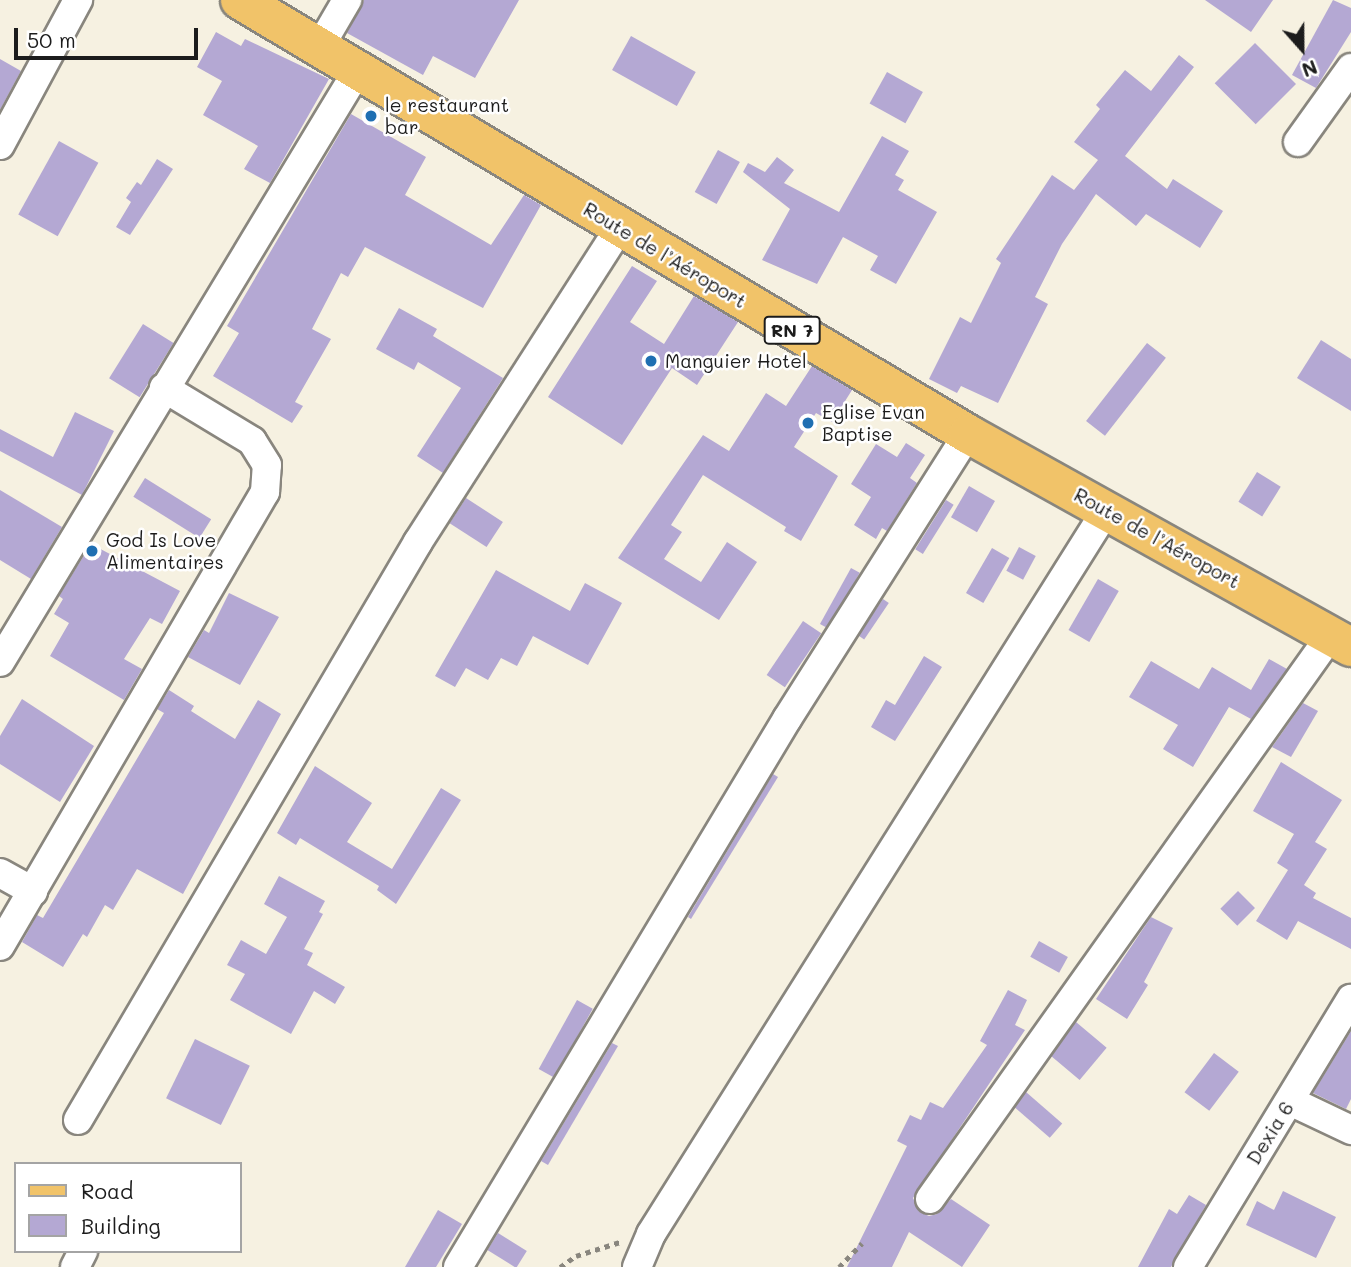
<!DOCTYPE html>
<meta charset="utf-8">
<style>
body{margin:0}
#map{position:relative;width:1351px;height:1267px;overflow:hidden;background:#f6f1e1;font-family:Mali,sans-serif}
div>[style]{position:absolute}
[style*='--x']{left:calc(var(--x)*1px);top:calc(var(--y)*1px);width:calc(var(--w)*1px);rotate:calc(var(--a)*1deg)}
.building>*{inset:0;background:#b4a8d3;transform-origin:0 0}
.path>*{height:4.5px;margin-top:-2.25px;transform-origin:0;background:repeating-linear-gradient(90deg,#89867e 0 5px,transparent 0 10px)}
.roads{filter:drop-shadow(2px 0 #89867e) drop-shadow(-2px 0 #89867e) drop-shadow(0 2px #89867e) drop-shadow(0 -2px #89867e)}
.minor>*{height:28px;margin:-14px;padding:0 14px;transform-origin:14px;border-radius:14px;background:#fff}
.primary>*{height:38px;margin:-19px;padding:0 19px;transform-origin:19px;border-radius:19px;background:#f1c369}
.dots>*{width:19px;height:19px;translate:-50% -50%;box-sizing:border-box;border:4px solid #fff;border-radius:50%}
span{translate:-50% -50%;white-space:nowrap;text-align:center;line-height:1.15;-webkit-text-stroke:5px #fff;paint-order:stroke}
.shield-label span{padding:2px 5px;background:#fff;border:2px solid;border-radius:5px;-webkit-text-stroke-width:0}
.shield-label{font-size:18px;color:#1c1c1c;font-weight:700}
.poi-label{font-size:19px;color:#1c1c1c}
.left{translate:0 -50%;text-align:left}
.street-label{font-size:19px;color:#1c1c1c}
.legend{position:absolute;left:14px;top:1162px;width:228px;height:91px;box-sizing:border-box;background:#fff;border:2px solid #a4a4a4;margin:0;padding:9px 12px;list-style:none;font-size:21px;color:#1c1c1c}
.legend li{display:flex;align-items:center;gap:14px;height:35px}
.legend b{width:35px;border:2px solid #a4a4a4}
.north{position:absolute;left:1267px;top:14px;width:70px;height:70px;-webkit-text-stroke:5px #fff;paint-order:stroke;rotate:159deg;font-size:19px;font-weight:700;line-height:28px;text-align:center;color:#1c1c1c}
.north::after{content:'';display:block;margin:auto;width:24px;height:32px;background:#1c1c1c;clip-path:polygon(50% 0,100% 100%,50% 72%,0 100%)}
.scale{position:absolute;left:14px;top:28px;width:184px;height:32px;box-sizing:border-box;border:4px solid #1c1c1c;border-top:0;padding-left:9px;font-size:21px;line-height:24px;white-space:nowrap;color:#1c1c1c;-webkit-text-stroke:5px #fff;paint-order:stroke}
</style>
<div id="map">
<div class="building">
<div style="clip-path:polygon(364px 0,519px 0,475px 78px,433px 56px,423px 75px,347px 33px)"></div>
<div style="clip-path:polygon(1205px 0,1273px 0,1251px 32px)"></div>
<div style="clip-path:polygon(1333px 0,1351px 8px,1351px 32px,1316px 88px,1292px 75px)"></div>
<div style="clip-path:polygon(216px 32px,241px 46px,245px 39px,329px 79px,270px 183px,244px 169px,258px 146px,203px 115px,222px 81px,197px 67px)"></div>
<div style="left:631px;top:36px;width:74px;height:39px;rotate:29deg"></div>
<div style="left:1255px;top:43px;width:58px;height:57px;rotate:45deg"></div>
<div style="clip-path:polygon(1179px 55px,1194px 67px,1125px 156px,1167px 189px,1173px 179px,1223px 211px,1200px 248px,1146px 214px,1136px 226px,1096px 194px,1062px 244px,1035px 297px,1048px 304px,998px 403px,961px 386px,957px 393px,929px 379px,960px 317px,971px 323px,1001px 263px,996px 259px,1052px 175px,1074px 190px,1098px 160px,1074px 142px,1100px 109px,1096px 105px,1125px 70px,1151px 91px)"></div>
<div style="clip-path:polygon(0 59px,21px 71px,0 110px)"></div>
<div style="left:887px;top:72px;width:41px;height:36px;rotate:29deg"></div>
<div style="clip-path:polygon(351px 114px,426px 157px,405px 195px,491px 245px,524px 195px,541px 205px,483px 308px,365px 247px,348px 277px,341px 273px,312px 329px,331px 339px,295px 402px,303px 406px,292px 423px,213px 376px,239px 333px,227px 326px)"></div>
<div style="clip-path:polygon(882px 136px,909px 151px,895px 175px,904px 180px,898px 190px,937px 212px,896px 284px,870px 270px,878px 256px,843px 237px,817px 284px,762px 260px,790px 209px,743px 172px,748px 163px,765px 172px,777px 157px,794px 170px,784px 183px,839px 212px)"></div>
<div style="left:59px;top:141px;width:45px;height:84px;rotate:29deg"></div>
<div style="left:718px;top:150px;width:25px;height:48px;rotate:29deg"></div>
<div style="clip-path:polygon(157px 159px,173px 169px,130px 235px,116px 227px,131px 202px,126px 198px,137px 182px,141px 185px)"></div>
<div style="clip-path:polygon(632px 266px,657px 281px,630px 322px,664px 344px,694px 296px,738px 322px,697px 385px,672px 368px,622px 445px,548px 397px)"></div>
<div style="clip-path:polygon(399px 308px,437px 329px,433px 336px,503px 378px,443px 473px,417px 456px,461px 388px,418px 362px,414px 370px,376px 349px)"></div>
<div style="left:143px;top:324px;width:36px;height:64px;rotate:32deg"></div>
<div style="clip-path:polygon(1321px 340px,1351px 359px,1351px 411px,1297px 378px)"></div>
<div style="left:1147px;top:343px;width:24px;height:99px;rotate:38deg"></div>
<div style="clip-path:polygon(812px 366px,852px 390px,832px 422px,816px 413px,794px 447px,838px 476px,801px 541px,784px 531px,786px 527px,703px 475px,671px 525px,682px 532px,664px 559px,701px 582px,727px 542px,757px 562px,719px 620px,618px 558px,703px 435px,729px 451px,766px 393px,786px 406px)"></div>
<div style="clip-path:polygon(75px 412px,114px 431px,82px 495px,0 451px,0 429px,53px 457px)"></div>
<div style="clip-path:polygon(906px 443px,925px 455px,910px 478px,917px 483px,887px 531px,882px 528px,876px 539px,854px 525px,871px 497px,851px 484px,876px 444px,897px 457px)"></div>
<div style="left:1257px;top:472px;width:28px;height:35px;rotate:32deg"></div>
<div style="left:145px;top:478px;width:78px;height:22px;rotate:32deg"></div>
<div style="left:969px;top:486px;width:30px;height:36px;rotate:30deg"></div>
<div style="clip-path:polygon(0 490px,62px 527px,31px 579px,0 560px)"></div>
<div style="left:466px;top:498px;width:44px;height:30px;rotate:33deg"></div>
<div style="left:946px;top:500px;width:9px;height:58px;rotate:32deg"></div>
<div style="clip-path:polygon(91px 544px,180px 591px,162px 624px,150px 618px,124px 659px,142px 669px,124px 700px,50px 656px,69px 623px,54px 614px,63px 599px,59px 596px)"></div>
<div style="left:1019px;top:547px;width:19px;height:27px;rotate:28deg"></div>
<div style="left:992px;top:548px;width:20px;height:52px;rotate:30deg"></div>
<div style="left:851px;top:568px;width:10px;height:64px;rotate:29deg"></div>
<div style="clip-path:polygon(496px 570px,570px 611px,585px 583px,622px 603px,588px 665px,533px 636px,517px 666px,501px 658px,488px 680px,466px 668px,455px 687px,435px 676px)"></div>
<div style="left:1098px;top:579px;width:24px;height:59px;rotate:30deg"></div>
<div style="clip-path:polygon(229px 593px,279px 617px,240px 685px,188px 657px,204px 630px,209px 633px)"></div>
<div style="left:883px;top:599px;width:7px;height:44px;rotate:34deg"></div>
<div style="left:803px;top:621px;width:22px;height:65px;rotate:34deg"></div>
<div style="clip-path:polygon(924px 656px,942px 667px,895px 741px,871px 727px,886px 700px,895px 705px)"></div>
<div style="clip-path:polygon(1269px 659px,1287px 669px,1251px 719px,1229px 707px,1193px 767px,1163px 749px,1178px 725px,1129px 697px,1151px 661px,1199px 689px,1212px 667px,1251px 690px)"></div>
<div style="clip-path:polygon(169px 690px,194px 706px,191px 711px,235px 739px,258px 700px,281px 714px,183px 894px,137px 869px,113px 910px,105px 905px,87px 937px,83px 934px,63px 967px,22px 942px,37px 915px,43px 918px,164px 713px,157px 709px)"></div>
<div style="clip-path:polygon(22px 699px,94px 746px,60px 802px,0 764px,0 736px)"></div>
<div style="clip-path:polygon(1303px 703px,1318px 711px,1291px 757px,1272px 747px)"></div>
<div style="clip-path:polygon(1281px 762px,1342px 800px,1315px 842px,1327px 849px,1304px 885px,1316px 893px,1313px 898px,1351px 918px,1351px 949px,1298px 921px,1287px 940px,1256px 921px,1288px 870px,1277px 863px,1294px 834px,1253px 811px)"></div>
<div style="clip-path:polygon(315px 766px,372px 803px,347px 842px,392px 869px,441px 788px,461px 800px,396px 904px,377px 890px,379px 886px,300px 838px,296px 845px,277px 833px)"></div>
<div style="clip-path:polygon(773px 774px,778px 777px,691px 919px,688px 917px)"></div>
<div style="clip-path:polygon(279px 876px,325px 901px,319px 912px,323px 914px,304px 949px,313px 953px,307px 965px,345px 987px,335px 1004px,314px 991px,291px 1034px,230px 1000px,245px 974px,227px 965px,241px 940px,266px 954px,287px 917px,264px 904px)"></div>
<div style="left:1238px;top:891px;width:24px;height:25px;rotate:45deg"></div>
<div style="clip-path:polygon(1151px 917px,1173px 928px,1144px 982px,1148px 985px,1127px 1019px,1096px 999px)"></div>
<div style="left:1039px;top:941px;width:33px;height:18px;rotate:29deg"></div>
<div style="clip-path:polygon(1008px 990px,1027px 1000px,1015px 1025px,1025px 1030px,913px 1198px,920px 1212px,929px 1216px,937px 1214px,951px 1199px,990px 1225px,962px 1267px,909px 1232px,892px 1267px,847px 1267px,907px 1146px,897px 1141px,910px 1115px,921px 1120px,930px 1102px,943px 1108px,987px 1045px,980px 1041px)"></div>
<div style="left:577px;top:1000px;width:18px;height:79px;rotate:29deg"></div>
<div style="left:1076px;top:1022px;width:40px;height:42px;rotate:40deg"></div>
<div style="clip-path:polygon(1351px 1031px,1351px 1099px,1346px 1109px,1313px 1093px)"></div>
<div style="left:195px;top:1039px;width:61px;height:66px;rotate:26deg"></div>
<div style="clip-path:polygon(612px 1043px,618px 1046px,548px 1165px,541px 1161px)"></div>
<div style="left:1214px;top:1053px;width:31px;height:49px;rotate:37deg"></div>
<div style="left:1026px;top:1092px;width:48px;height:19px;rotate:41deg"></div>
<div style="clip-path:polygon(1283px 1191px,1336px 1217px,1316px 1258px,1246px 1225px,1257px 1201px,1274px 1210px)"></div>
<div style="clip-path:polygon(1189px 1195px,1206px 1205px,1171px 1267px,1138px 1267px,1169px 1209px,1177px 1214px)"></div>
<div style="clip-path:polygon(438px 1210px,462px 1224px,436px 1267px,405px 1267px)"></div>
<div style="left:498px;top:1233px;width:34px;height:20px;rotate:32deg"></div>
</div>
<div class="path">
<div style="--x:560;--y:1267;--w:19;--a:-35"></div>
<div style="--x:576;--y:1256;--w:46;--a:-17.7"></div>
<div style="--x:839;--y:1267;--w:33;--a:-46"></div>
</div>
<div class="roads">
<div class="minor">
<div style="--x:319;--y:48;--w:56;--a:-59.7"></div>
<div style="--x:1298;--y:142;--w:91;--a:-54.4"></div>
<div style="--x:0;--y:145;--w:165;--a:-61.7"></div>
<div style="--x:0;--y:662;--w:692;--a:-58.84"></div>
<div style="--x:0;--y:873;--w:38;--a:29"></div>
<div style="--x:0;--y:946;--w:526;--a:-59.73"></div>
<div style="--x:265;--y:492;--w:27;--a:-86"></div>
<div style="--x:267;--y:465;--w:28;--a:-122"></div>
<div style="--x:252;--y:441;--w:103;--a:-148.9"></div>
<div style="--x:1290;--y:1101;--w:68;--a:25.4"></div>
<div style="--x:78;--y:1120;--w:671;--a:-59.53"></div>
<div style="--x:418;--y:542;--w:372;--a:-57.3"></div>
<div style="--x:930;--y:1199;--w:692;--a:-54.59"></div>
<div style="--x:75;--y:1267;--w:18;--a:-63"></div>
<div style="--x:458;--y:1267;--w:639;--a:-59.02"></div>
<div style="--x:787;--y:719;--w:338;--a:-57.6"></div>
<div style="--x:637;--y:1267;--w:36;--a:-67"></div>
<div style="--x:651;--y:1234;--w:856;--a:-57.83"></div>
<div style="--x:1188;--y:1267;--w:314;--a:-58.7"></div>
</div>
<div class="primary">
<div style="--x:240;--y:0;--w:848;--a:30.8"></div>
<div style="--x:968;--y:434;--w:438;--a:29.1"></div>
</div>
</div>
<div class="dots">
<div style="left:371px;top:116px;background:#1f6fb2"></div>
<div style="left:651px;top:361px;background:#1f6fb2"></div>
<div style="left:808px;top:423px;background:#1f6fb2"></div>
<div style="left:92px;top:551px;background:#1f6fb2"></div>
</div>
<div class="shield-label">
<span style="left:792px;top:330px">RN 7</span>
</div>
<div class="poi-label">
<span class="left" style="left:385px;top:116px">le restaurant<br>bar</span>
<span class="left" style="left:665px;top:361px">Manguier Hotel</span>
<span class="left" style="left:822px;top:423px">Eglise Evan<br>Baptise</span>
<span class="left" style="left:106px;top:551px">God Is Love<br>Alimentaires</span>
</div>
<div class="street-label">
<span style="left:665px;top:255px;rotate:31deg">Route de l’Aéroport</span>
<span style="left:1157px;top:538px;rotate:29deg">Route de l’Aéroport</span>
<span style="left:1270px;top:1133px;rotate:-58deg">Dexia 6</span>
</div>
<ul class="legend">
<li><b style="height:9px;background:#f1c369"></b>Road</li>
<li><b style="height:19px;background:#b4a8d3"></b>Building</li>
</ul>
<div class="north">N</div>
<div class="scale">50 m</div>
</div>
